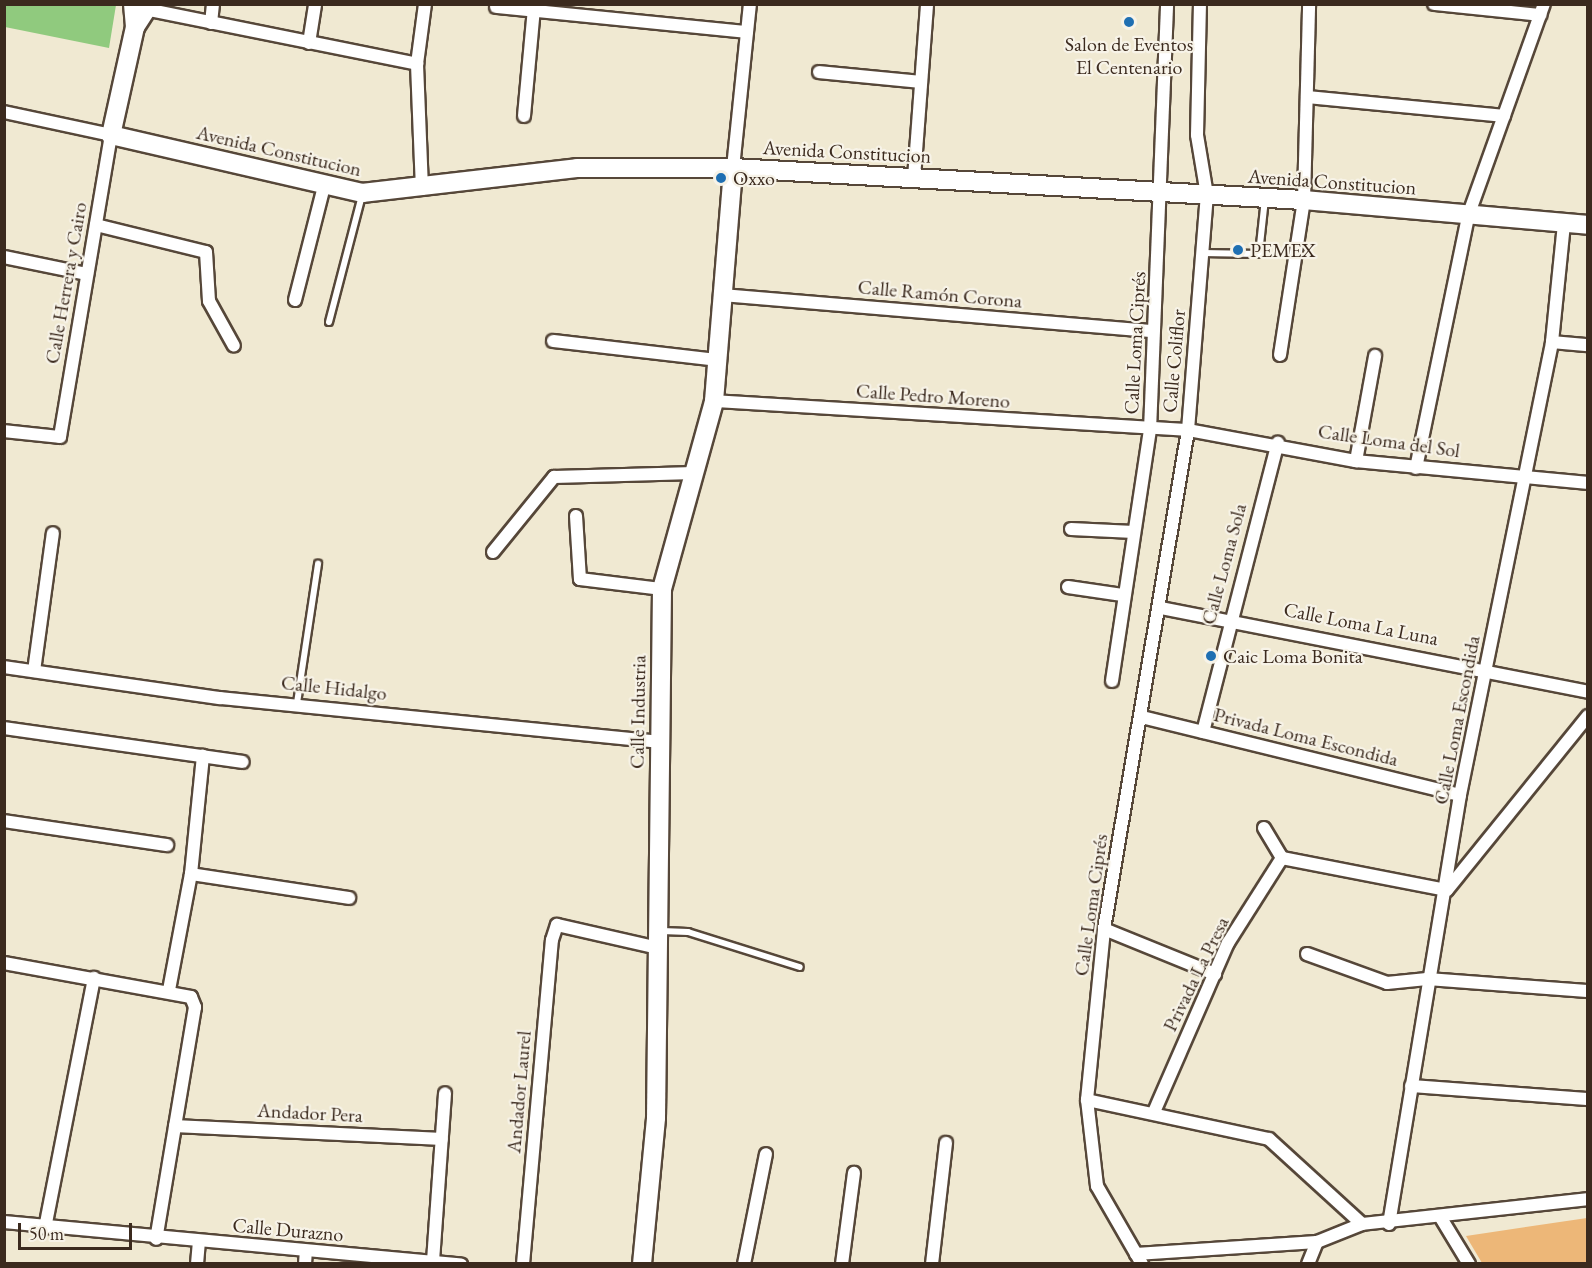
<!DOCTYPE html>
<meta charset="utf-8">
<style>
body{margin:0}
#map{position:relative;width:1592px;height:1268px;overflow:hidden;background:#f0e9d2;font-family:"EB Garamond",serif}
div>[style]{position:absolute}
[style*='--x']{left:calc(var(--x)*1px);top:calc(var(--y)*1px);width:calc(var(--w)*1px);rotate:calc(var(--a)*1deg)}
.green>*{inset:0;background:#90ca7e}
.building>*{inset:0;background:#edb778}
.roads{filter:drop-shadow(2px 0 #564739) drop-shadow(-2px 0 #564739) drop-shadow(0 2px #564739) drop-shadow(0 -2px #564739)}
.lane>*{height:6px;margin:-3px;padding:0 3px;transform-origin:3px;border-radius:3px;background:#fff}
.street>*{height:12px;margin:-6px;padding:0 6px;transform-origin:6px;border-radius:6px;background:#fff}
.secondary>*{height:18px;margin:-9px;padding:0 9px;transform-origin:9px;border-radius:9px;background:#fff}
.dots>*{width:16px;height:16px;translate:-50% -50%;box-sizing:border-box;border:3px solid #f7f3e8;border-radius:50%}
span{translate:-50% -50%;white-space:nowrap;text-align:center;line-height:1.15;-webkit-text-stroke:4.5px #f7f3e8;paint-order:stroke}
.poi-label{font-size:20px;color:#3b2a1e}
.left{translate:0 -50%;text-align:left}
.street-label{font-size:20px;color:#3b2a1e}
.frame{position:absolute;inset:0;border:6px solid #3b2a1e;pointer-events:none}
.scale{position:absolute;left:18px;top:1223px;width:114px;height:27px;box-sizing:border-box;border:3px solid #3b2a1e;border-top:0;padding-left:8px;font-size:18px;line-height:21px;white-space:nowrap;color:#3b2a1e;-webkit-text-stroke:4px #f7f3e8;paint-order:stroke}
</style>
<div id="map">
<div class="green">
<div style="clip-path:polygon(4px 5px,116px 5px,109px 48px,5px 27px)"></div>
</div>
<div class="building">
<div style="clip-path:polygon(1587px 1218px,1587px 1263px,1482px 1263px,1466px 1236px)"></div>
</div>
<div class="roads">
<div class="lane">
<div style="--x:1202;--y:253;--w:57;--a:1"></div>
<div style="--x:1259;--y:254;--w:55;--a:-83.8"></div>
<div style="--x:329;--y:322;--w:131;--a:-75.4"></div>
<div style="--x:297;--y:703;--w:141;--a:-81.4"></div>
<div style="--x:662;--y:931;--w:26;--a:2"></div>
<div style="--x:688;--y:932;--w:117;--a:17.4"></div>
</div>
<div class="street">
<div style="--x:1434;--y:4;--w:107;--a:5.9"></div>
<div style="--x:496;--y:7;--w:252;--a:5.7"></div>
<div style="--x:140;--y:8;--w:283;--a:11.4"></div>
<div style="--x:211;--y:23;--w:19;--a:-84"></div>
<div style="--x:309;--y:43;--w:39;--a:-81"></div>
<div style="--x:819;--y:72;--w:102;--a:5.6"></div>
<div style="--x:1308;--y:97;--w:197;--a:5.5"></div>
<div style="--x:4;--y:112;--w:109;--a:12.1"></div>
<div style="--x:111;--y:135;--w:306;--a:99.6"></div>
<div style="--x:60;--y:437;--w:56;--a:-173.9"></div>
<div style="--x:524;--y:116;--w:108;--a:-84.7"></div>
<div style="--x:733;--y:168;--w:165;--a:-84.1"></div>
<div style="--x:914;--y:178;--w:174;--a:-85.7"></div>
<div style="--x:422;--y:189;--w:125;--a:-92.3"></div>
<div style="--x:417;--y:64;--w:61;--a:-82.4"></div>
<div style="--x:96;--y:225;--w:113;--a:13.8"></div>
<div style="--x:206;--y:252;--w:49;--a:86.5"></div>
<div style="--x:209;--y:301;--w:51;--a:60.9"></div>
<div style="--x:4;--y:257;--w:85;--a:11.6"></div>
<div style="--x:722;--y:295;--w:433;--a:4.8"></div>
<div style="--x:295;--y:300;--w:118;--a:-75.7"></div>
<div style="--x:553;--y:341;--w:165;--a:6.6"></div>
<div style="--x:1552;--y:342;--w:36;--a:5"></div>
<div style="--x:1280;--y:355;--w:157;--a:-81.2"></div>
<div style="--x:1304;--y:200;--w:196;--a:-88.5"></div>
<div style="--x:714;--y:401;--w:475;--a:3.5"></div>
<div style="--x:1188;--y:430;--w:171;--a:10.5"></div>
<div style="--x:1356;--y:461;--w:233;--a:5.4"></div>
<div style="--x:1356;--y:461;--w:107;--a:-79.7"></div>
<div style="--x:1416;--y:468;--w:257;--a:-78.3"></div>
<div style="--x:1468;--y:216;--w:225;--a:-70.3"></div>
<div style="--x:576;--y:516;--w:63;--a:86.4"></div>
<div style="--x:580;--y:579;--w:83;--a:7"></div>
<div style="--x:1071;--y:529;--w:63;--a:2.7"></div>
<div style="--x:493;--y:552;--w:97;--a:-50.9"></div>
<div style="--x:554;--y:477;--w:140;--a:-1.6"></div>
<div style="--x:1068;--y:587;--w:55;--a:8.4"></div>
<div style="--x:1161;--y:608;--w:435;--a:11.1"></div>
<div style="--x:4;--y:667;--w:218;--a:8.2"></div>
<div style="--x:220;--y:698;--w:442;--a:5.7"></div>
<div style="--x:34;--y:671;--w:139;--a:-82.2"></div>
<div style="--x:1112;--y:681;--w:254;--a:-81.4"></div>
<div style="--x:1150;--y:430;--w:426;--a:-87.7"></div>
<div style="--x:1142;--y:717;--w:327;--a:13.8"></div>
<div style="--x:4;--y:728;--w:241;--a:8.1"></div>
<div style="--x:1203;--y:732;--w:299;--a:-75.5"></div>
<div style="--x:4;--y:821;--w:165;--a:8.4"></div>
<div style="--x:1264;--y:828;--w:35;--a:59"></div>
<div style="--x:1282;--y:858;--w:168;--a:11"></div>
<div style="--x:1447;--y:890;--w:224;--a:-51"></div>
<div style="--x:191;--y:874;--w:160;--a:8.6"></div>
<div style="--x:1104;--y:929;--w:120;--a:22.1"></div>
<div style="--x:1307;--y:954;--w:85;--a:19.9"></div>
<div style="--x:1387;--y:983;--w:40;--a:-5.7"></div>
<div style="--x:1427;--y:979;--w:161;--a:4.3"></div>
<div style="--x:4;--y:963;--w:190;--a:10.3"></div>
<div style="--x:191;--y:997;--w:11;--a:68"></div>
<div style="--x:195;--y:1007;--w:235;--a:99.5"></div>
<div style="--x:169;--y:990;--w:118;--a:-79.3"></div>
<div style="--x:191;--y:874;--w:119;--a:-84.2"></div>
<div style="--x:1411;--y:1086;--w:177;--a:4.2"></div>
<div style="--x:1087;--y:1100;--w:186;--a:12.1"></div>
<div style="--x:1269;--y:1139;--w:126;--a:42.4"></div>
<div style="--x:1154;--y:1112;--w:184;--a:-66.4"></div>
<div style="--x:1228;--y:943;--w:101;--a:-57.6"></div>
<div style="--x:175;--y:1126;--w:267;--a:2.8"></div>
<div style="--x:1441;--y:1218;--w:54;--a:58.7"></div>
<div style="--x:4;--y:1222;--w:459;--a:5.3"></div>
<div style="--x:1389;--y:1224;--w:435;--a:-80.6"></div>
<div style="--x:1460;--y:795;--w:462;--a:-78.5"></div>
<div style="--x:1552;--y:342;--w:120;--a:-84.2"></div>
<div style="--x:45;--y:1228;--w:255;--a:-78.9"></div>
<div style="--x:1136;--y:1254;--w:181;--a:-3.8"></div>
<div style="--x:1317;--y:1242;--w:48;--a:-21.8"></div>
<div style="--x:1362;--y:1224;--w:227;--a:-6.3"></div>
<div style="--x:433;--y:1261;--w:168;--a:-85.9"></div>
<div style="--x:197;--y:1264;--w:22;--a:-85"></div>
<div style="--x:305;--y:1264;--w:13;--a:-86"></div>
<div style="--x:523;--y:1264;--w:325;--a:-84.9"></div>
<div style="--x:552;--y:940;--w:16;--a:-72"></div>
<div style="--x:557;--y:925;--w:104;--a:12.8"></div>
<div style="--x:744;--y:1264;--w:112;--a:-78.7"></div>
<div style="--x:842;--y:1264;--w:92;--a:-82.5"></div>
<div style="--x:932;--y:1264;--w:122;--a:-83.4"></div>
<div style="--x:1142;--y:1264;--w:90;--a:-120"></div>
<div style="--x:1097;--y:1186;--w:87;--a:-96.6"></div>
<div style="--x:1087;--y:1100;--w:172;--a:-84.3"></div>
<div style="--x:1104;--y:929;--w:506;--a:-80.44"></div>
<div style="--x:1188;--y:430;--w:236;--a:-85.4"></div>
<div style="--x:1207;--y:195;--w:61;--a:-99.5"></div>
<div style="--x:1197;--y:135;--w:131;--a:-88.7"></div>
<div style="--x:1308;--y:1264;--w:24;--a:-68"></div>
</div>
<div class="secondary">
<div style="--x:133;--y:4;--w:23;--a:85"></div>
<div style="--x:135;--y:27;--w:111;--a:102.5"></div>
<div style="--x:111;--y:135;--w:258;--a:13"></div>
<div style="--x:362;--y:193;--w:216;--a:-6.6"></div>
<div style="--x:577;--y:168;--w:156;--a:0"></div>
<div style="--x:733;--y:168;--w:572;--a:3.21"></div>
<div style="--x:1304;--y:200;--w:285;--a:5"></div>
<div style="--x:135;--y:27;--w:27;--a:-57"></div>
<div style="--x:642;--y:1264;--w:147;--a:-84.5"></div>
<div style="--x:656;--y:1118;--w:529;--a:-89.35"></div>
<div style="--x:662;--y:589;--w:195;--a:-74.5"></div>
<div style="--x:714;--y:401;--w:234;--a:-85.3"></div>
</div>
</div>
<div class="dots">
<div style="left:1129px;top:22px;background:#1f6fb2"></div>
<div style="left:721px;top:178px;background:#1f6fb2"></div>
<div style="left:1238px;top:250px;background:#1f6fb2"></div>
<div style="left:1211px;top:656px;background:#1f6fb2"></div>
</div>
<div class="poi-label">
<span style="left:1129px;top:56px">Salon de Eventos<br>El Centenario</span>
<span class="left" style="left:733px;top:178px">Oxxo</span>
<span class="left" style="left:1250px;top:250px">PEMEX</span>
<span class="left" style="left:1223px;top:656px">Caic Loma Bonita</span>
</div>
<div class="street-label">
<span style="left:279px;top:151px;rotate:13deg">Avenida Constitucion</span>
<span style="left:847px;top:152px;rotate:3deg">Avenida Constitucion</span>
<span style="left:1332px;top:182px;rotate:4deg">Avenida Constitucion</span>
<span style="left:66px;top:283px;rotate:-80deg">Calle Herrera y Cairo</span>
<span style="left:940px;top:294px;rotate:5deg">Calle Ramón Corona</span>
<span style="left:1135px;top:343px;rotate:-87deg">Calle Loma Ciprés</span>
<span style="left:1174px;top:361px;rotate:-85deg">Calle Coliflor</span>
<span style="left:933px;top:396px;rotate:4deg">Calle Pedro Moreno</span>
<span style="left:1389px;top:441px;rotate:8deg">Calle Loma del Sol</span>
<span style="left:1224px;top:564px;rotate:-75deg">Calle Loma Sola</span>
<span style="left:1361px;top:624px;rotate:11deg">Calle Loma La Luna</span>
<span style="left:334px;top:688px;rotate:6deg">Calle Hidalgo</span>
<span style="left:638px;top:712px;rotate:-89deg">Calle Industria</span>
<span style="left:1457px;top:720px;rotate:-79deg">Calle Loma Escondida</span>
<span style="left:1306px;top:737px;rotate:14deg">Privada Loma Escondida</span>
<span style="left:1091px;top:905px;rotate:-82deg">Calle Loma Ciprés</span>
<span style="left:1196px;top:974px;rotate:-64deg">Privada La Presa</span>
<span style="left:519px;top:1092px;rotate:-85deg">Andador Laurel</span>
<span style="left:310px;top:1113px;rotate:3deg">Andador Pera</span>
<span style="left:288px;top:1230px;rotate:5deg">Calle Durazno</span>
</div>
<div class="frame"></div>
<div class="scale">50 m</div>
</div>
